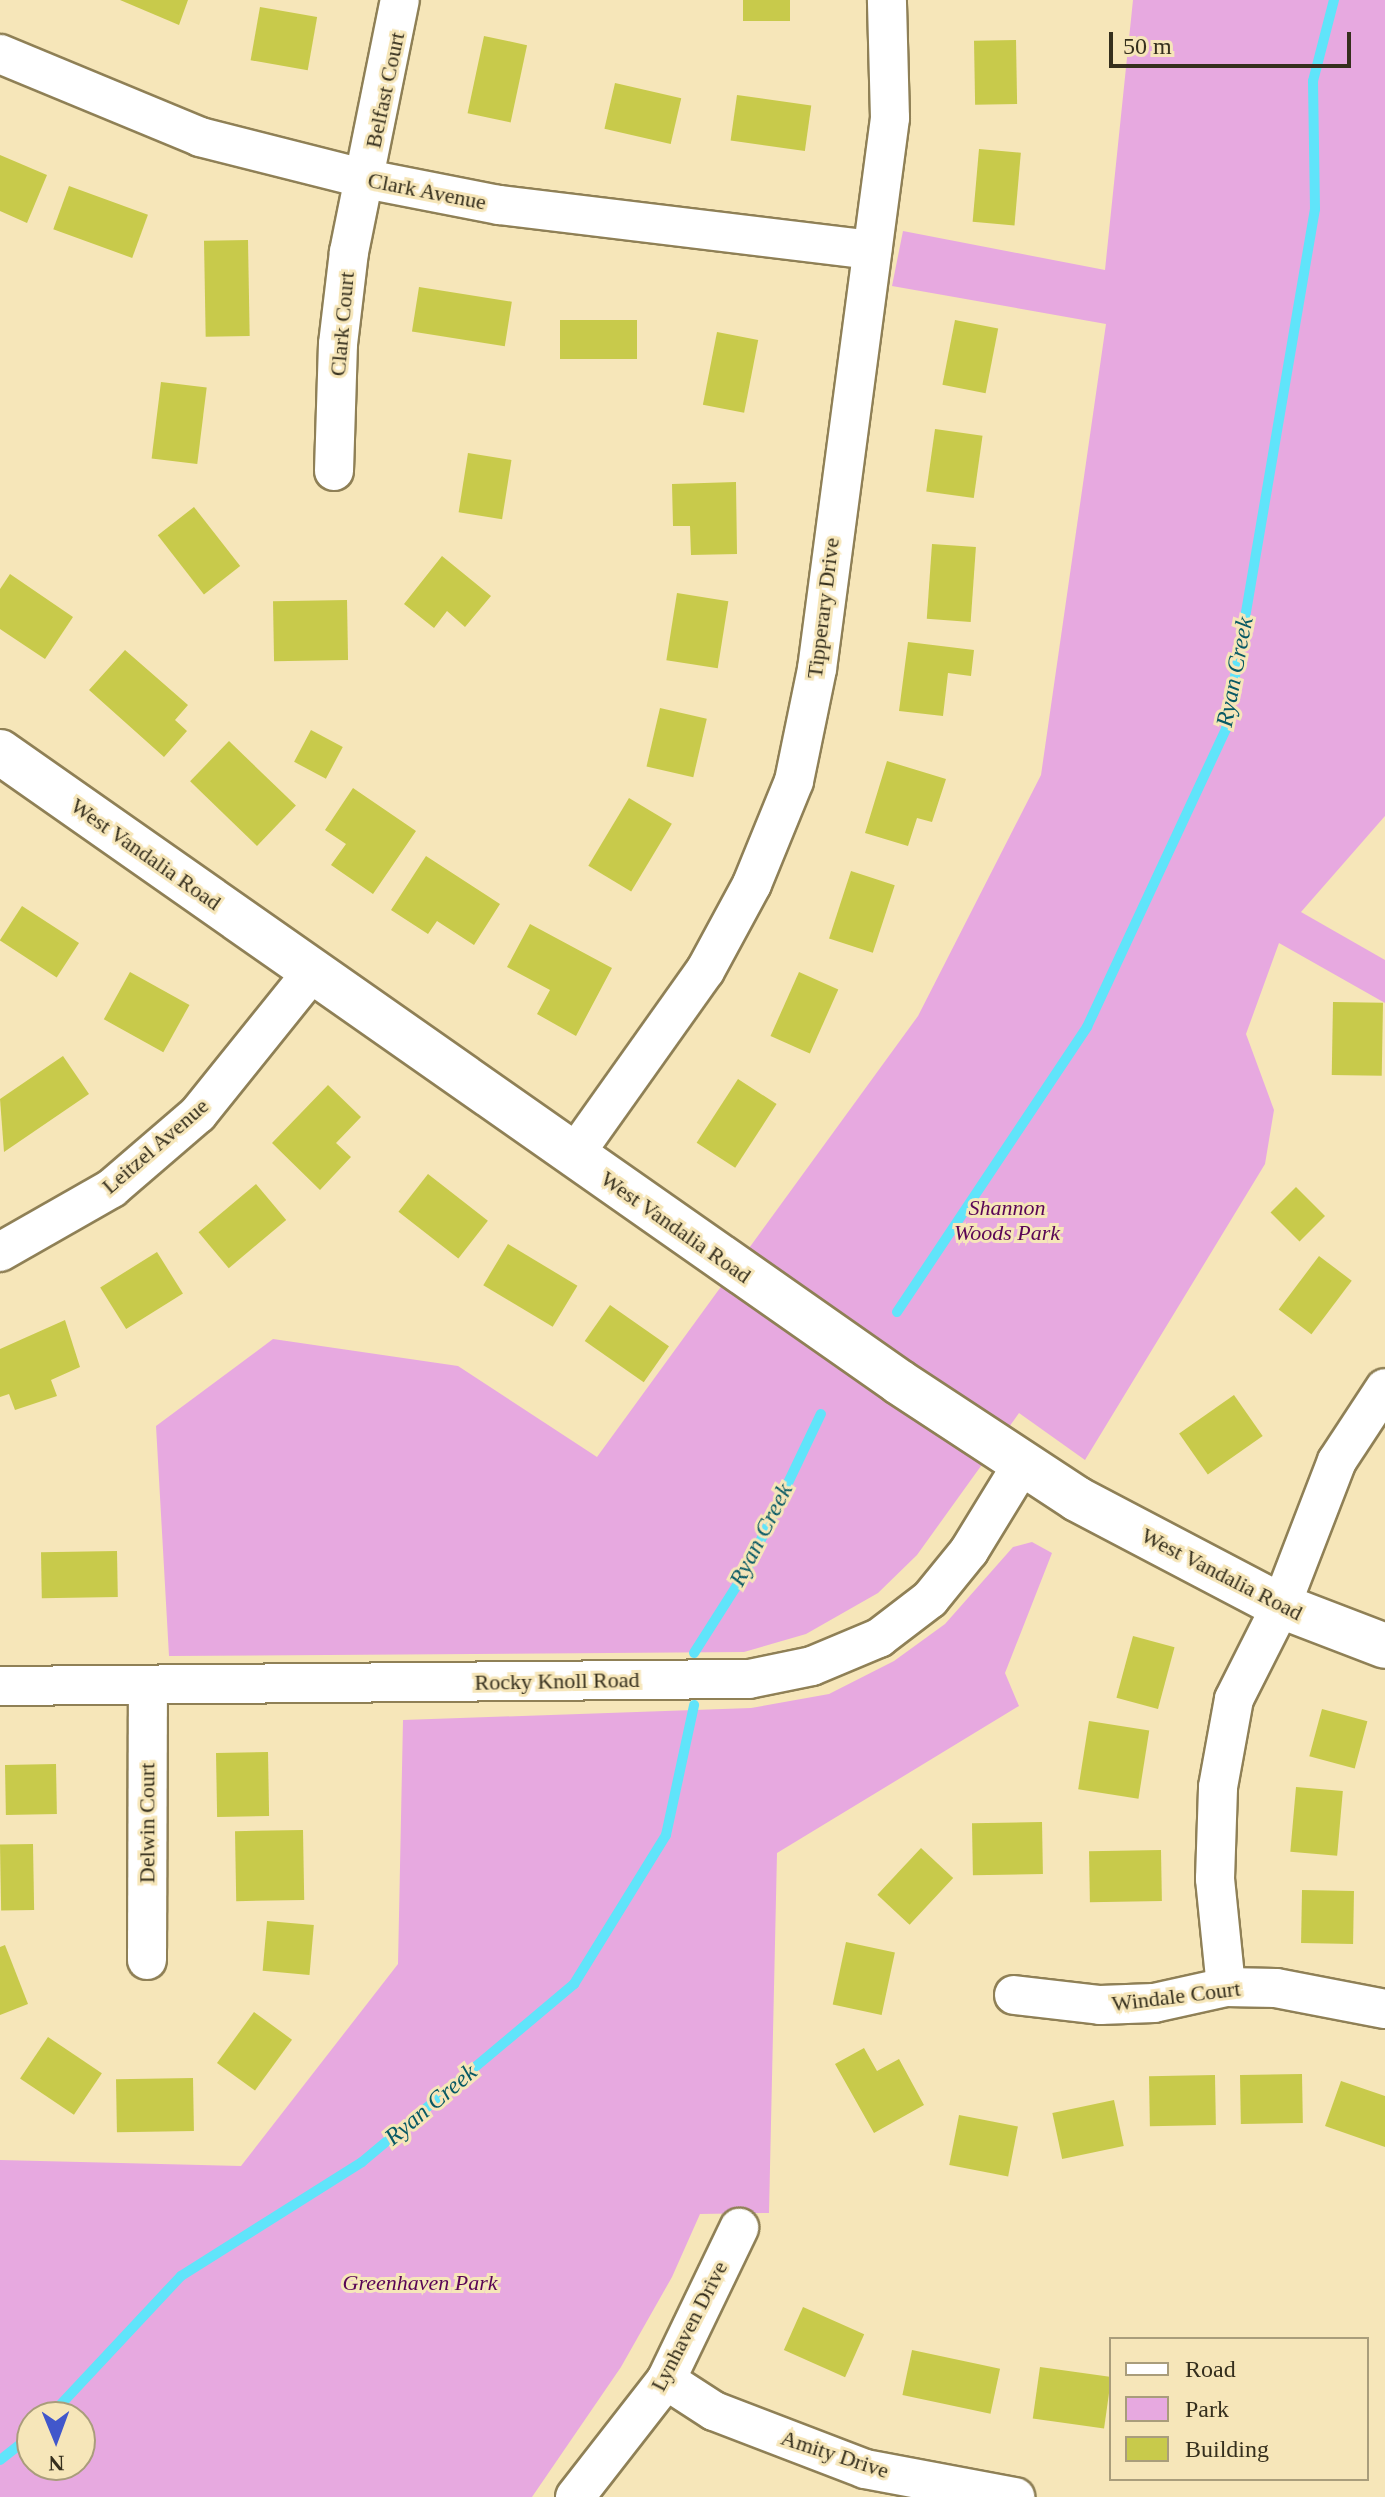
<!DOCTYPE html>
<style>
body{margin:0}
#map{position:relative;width:1385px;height:2497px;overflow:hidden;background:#f6e6b9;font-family:"Times New Roman",serif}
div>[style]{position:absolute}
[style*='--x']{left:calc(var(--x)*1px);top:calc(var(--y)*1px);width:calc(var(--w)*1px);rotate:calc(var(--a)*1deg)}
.green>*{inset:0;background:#e7a9e0}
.stream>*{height:10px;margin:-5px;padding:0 5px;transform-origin:5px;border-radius:5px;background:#60e4fa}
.building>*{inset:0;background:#c8ca4b;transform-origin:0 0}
.roads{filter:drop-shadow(2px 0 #8f8056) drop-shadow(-2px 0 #8f8056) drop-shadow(0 2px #8f8056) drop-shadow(0 -2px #8f8056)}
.street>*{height:38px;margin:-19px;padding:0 19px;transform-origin:19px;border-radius:19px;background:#fff}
.secondary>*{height:44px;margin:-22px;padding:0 22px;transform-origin:22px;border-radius:22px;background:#fff}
span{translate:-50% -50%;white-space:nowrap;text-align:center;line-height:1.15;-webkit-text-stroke:6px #f6e6b9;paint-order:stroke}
.street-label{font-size:22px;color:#352f1d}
.park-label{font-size:22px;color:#590555;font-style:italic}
.water-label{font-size:24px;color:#085964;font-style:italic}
.legend{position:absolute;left:1109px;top:2337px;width:260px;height:144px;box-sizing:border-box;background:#f6e6b9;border:2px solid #a99d7b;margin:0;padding:10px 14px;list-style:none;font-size:24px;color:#352f1d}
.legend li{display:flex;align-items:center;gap:16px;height:40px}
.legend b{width:40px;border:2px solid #a99d7b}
.north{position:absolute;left:16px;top:2401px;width:80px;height:80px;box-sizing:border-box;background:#f6e6b9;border:2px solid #a99d7b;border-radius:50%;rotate:179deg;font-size:22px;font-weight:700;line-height:32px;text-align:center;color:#352f1d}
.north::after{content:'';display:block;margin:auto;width:28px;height:36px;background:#4157cb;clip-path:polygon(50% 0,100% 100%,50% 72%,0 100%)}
.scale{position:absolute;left:1109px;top:32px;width:242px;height:36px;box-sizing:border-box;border:4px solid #352f1d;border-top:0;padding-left:10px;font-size:24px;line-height:28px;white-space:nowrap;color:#352f1d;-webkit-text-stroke:6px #f6e6b9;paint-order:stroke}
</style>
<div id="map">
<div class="green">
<div style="clip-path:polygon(1133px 0,1385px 0,1385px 816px,1301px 912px,1385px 960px,1385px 1003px,1279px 943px,1246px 1034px,1274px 1110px,1265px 1164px,1085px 1460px,1019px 1413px,917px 1555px,878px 1593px,806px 1634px,744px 1652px,169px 1656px,156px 1426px,273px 1339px,458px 1366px,597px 1457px,918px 1016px,1041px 775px,1106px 324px,892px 286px,903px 231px,1105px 270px)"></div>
<div style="clip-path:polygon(evenodd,1032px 1542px,1052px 1553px,1005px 1673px,1019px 1706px,777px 1853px,769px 2213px,700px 2214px,672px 2277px,621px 2367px,532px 2497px,0 2497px,0 2160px,241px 2166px,398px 1964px,403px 1720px,751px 1708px,829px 1694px,894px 1661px,945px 1624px,1013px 1547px,1032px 1542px,32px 2417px,80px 2417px,80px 2465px,32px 2465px,32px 2417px)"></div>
</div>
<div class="stream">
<div style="--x:897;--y:1312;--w:343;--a:-56.3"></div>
<div style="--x:1087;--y:1027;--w:329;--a:-65"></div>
<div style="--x:1226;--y:729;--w:528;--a:-80.29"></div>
<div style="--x:1315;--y:209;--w:128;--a:-90.9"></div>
<div style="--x:1313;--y:81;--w:84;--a:-75.5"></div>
<div style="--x:694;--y:1653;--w:97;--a:-57.6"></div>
<div style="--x:746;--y:1571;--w:174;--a:-64.5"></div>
<div style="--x:49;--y:2417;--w:193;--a:-46.9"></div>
<div style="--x:181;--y:2276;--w:214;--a:-32.2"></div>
<div style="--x:362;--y:2162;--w:277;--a:-40"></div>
<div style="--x:574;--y:1984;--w:175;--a:-58.3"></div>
<div style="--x:666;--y:1835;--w:133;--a:-77.8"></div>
<div style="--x:0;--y:2460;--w:41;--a:-38"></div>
</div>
<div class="building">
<div style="clip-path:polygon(120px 0,188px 0,179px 25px)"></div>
<div style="left:743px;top:0;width:47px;height:21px"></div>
<div style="left:260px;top:7px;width:58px;height:54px;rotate:10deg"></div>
<div style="left:484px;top:36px;width:44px;height:79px;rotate:12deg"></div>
<div style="left:1016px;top:40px;width:64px;height:42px;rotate:89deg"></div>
<div style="left:615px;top:83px;width:68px;height:47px;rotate:13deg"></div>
<div style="left:737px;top:95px;width:75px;height:46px;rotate:8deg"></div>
<div style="left:979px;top:149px;width:42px;height:73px;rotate:5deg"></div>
<div style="clip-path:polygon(0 155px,47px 175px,27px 223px,0 211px)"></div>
<div style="left:69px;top:186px;width:84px;height:46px;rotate:20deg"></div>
<div style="left:248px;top:240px;width:96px;height:44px;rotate:89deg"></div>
<div style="left:419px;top:287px;width:94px;height:45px;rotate:9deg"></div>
<div style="left:637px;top:320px;width:39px;height:77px;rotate:90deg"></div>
<div style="left:955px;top:320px;width:44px;height:66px;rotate:11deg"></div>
<div style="left:717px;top:332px;width:42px;height:74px;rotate:11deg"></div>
<div style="left:161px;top:382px;width:46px;height:77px;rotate:7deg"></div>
<div style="left:935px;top:429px;width:48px;height:63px;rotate:8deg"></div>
<div style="left:468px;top:453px;width:44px;height:60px;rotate:9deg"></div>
<div style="clip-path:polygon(736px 482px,737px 554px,691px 555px,690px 526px,673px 526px,672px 484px)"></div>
<div style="left:194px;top:507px;width:75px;height:46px;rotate:52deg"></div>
<div style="left:932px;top:544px;width:44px;height:75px;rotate:4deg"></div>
<div style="clip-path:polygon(442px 556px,491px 596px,465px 627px,447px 611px,434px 628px,404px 604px)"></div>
<div style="clip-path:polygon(10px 574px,73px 617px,45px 659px,0 629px,0 589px)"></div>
<div style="left:677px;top:593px;width:52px;height:68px;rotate:9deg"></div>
<div style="left:347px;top:600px;width:60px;height:74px;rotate:89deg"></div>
<div style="clip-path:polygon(908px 642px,974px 650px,971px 676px,948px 673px,943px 716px,899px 711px)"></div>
<div style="clip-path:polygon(125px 650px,188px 705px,175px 720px,187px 731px,164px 757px,89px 690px)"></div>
<div style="left:660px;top:708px;width:48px;height:60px;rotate:13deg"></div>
<div style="left:311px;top:730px;width:36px;height:36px;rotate:28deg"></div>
<div style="left:229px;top:741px;width:93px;height:56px;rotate:44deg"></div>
<div style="clip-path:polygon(887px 761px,946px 779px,932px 822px,917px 818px,908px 846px,865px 833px)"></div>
<div style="clip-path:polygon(353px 788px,416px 831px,373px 894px,331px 865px,346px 844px,325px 830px)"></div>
<div style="left:629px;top:798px;width:50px;height:79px;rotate:31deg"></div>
<div style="clip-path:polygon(426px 856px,500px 904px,474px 945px,437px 921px,428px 934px,391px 910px)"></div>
<div style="left:851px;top:871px;width:46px;height:71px;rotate:18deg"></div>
<div style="left:22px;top:906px;width:68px;height:41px;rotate:33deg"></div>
<div style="clip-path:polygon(530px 924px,612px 968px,576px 1036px,537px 1014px,550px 990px,507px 967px)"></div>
<div style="left:130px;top:972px;width:68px;height:54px;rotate:29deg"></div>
<div style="left:799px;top:972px;width:43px;height:70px;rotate:24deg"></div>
<div style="left:1333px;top:1002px;width:50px;height:73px;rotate:1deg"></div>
<div style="clip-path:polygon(63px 1056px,89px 1094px,4px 1152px,0 1099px)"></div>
<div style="left:738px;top:1079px;width:46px;height:76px;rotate:33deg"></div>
<div style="clip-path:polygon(328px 1085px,361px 1117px,336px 1143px,351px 1157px,320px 1190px,272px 1143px)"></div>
<div style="left:428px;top:1174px;width:76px;height:48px;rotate:38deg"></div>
<div style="left:256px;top:1184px;width:47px;height:75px;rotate:50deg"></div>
<div style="left:1296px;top:1187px;width:41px;height:36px;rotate:45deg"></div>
<div style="left:508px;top:1244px;width:81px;height:48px;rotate:31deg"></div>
<div style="left:157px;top:1252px;width:49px;height:67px;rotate:58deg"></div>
<div style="left:1319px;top:1256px;width:41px;height:67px;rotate:37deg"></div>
<div style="left:610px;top:1305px;width:72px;height:44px;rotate:35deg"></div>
<div style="clip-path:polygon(65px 1320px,80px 1367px,51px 1380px,57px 1396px,15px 1410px,9px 1394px,0 1397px,0 1349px)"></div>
<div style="left:1234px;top:1395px;width:50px;height:67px;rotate:55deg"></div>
<div style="left:117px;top:1551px;width:46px;height:76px;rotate:89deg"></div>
<div style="left:1133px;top:1636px;width:43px;height:64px;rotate:15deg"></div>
<div style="left:1322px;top:1709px;width:47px;height:49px;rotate:15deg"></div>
<div style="left:1089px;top:1721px;width:61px;height:69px;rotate:9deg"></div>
<div style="left:268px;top:1752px;width:64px;height:52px;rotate:89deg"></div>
<div style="left:56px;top:1764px;width:50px;height:51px;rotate:89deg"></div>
<div style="left:1296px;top:1787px;width:47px;height:65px;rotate:5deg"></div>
<div style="left:1042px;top:1822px;width:52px;height:70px;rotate:89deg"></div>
<div style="left:303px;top:1830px;width:70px;height:68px;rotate:89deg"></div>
<div style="left:33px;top:1844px;width:66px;height:33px;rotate:89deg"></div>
<div style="left:921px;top:1848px;width:44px;height:64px;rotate:43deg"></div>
<div style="left:1161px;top:1850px;width:51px;height:72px;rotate:89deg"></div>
<div style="left:1302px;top:1890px;width:52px;height:53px;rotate:1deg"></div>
<div style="left:267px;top:1921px;width:47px;height:50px;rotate:5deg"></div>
<div style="left:846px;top:1942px;width:50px;height:64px;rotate:12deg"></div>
<div style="clip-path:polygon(5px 1945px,28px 2004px,0 2015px,0 1947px)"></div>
<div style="left:254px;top:2012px;width:47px;height:63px;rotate:36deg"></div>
<div style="left:48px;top:2037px;width:65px;height:50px;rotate:34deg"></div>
<div style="clip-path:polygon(864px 2048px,877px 2071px,899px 2059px,924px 2105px,874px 2133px,835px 2064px)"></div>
<div style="left:1302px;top:2074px;width:49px;height:62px;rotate:89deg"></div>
<div style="left:1215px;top:2075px;width:50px;height:66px;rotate:89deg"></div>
<div style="left:193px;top:2078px;width:53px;height:77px;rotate:89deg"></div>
<div style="clip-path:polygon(1341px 2081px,1385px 2096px,1385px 2147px,1325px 2126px)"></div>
<div style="left:1114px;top:2100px;width:47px;height:63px;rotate:78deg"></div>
<div style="left:959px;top:2115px;width:60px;height:51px;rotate:11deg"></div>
<div style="left:803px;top:2307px;width:67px;height:47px;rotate:24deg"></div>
<div style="left:912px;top:2350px;width:90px;height:46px;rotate:12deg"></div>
<div style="left:1040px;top:2367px;width:72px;height:52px;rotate:8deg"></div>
</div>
<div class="roads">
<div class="street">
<div style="--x:0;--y:54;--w:217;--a:22.5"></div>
<div style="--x:200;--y:137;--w:171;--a:14.2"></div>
<div style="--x:366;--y:179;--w:136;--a:11.1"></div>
<div style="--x:499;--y:205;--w:376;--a:6.9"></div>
<div style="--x:334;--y:471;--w:127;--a:-88.2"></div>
<div style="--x:338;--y:344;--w:93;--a:-83.2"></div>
<div style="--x:349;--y:252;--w:257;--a:-78.6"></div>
<div style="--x:574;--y:1155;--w:226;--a:-54.6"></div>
<div style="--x:705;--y:971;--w:99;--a:-61.6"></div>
<div style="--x:752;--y:884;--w:111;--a:-67.8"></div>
<div style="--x:794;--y:781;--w:114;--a:-78.4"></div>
<div style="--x:817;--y:669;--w:556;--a:-82.45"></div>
<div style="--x:890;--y:118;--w:118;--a:-91.5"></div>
<div style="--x:0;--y:1252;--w:129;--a:-29.7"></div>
<div style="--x:112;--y:1188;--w:113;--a:-40.7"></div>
<div style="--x:198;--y:1114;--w:184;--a:-51.2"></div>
<div style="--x:0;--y:1686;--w:749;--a:-0.54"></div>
<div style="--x:749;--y:1679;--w:64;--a:-11.7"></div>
<div style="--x:812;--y:1666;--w:73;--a:-22.7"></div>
<div style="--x:879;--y:1638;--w:64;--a:-37.4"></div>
<div style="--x:930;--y:1599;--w:62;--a:-50.9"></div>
<div style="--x:969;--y:1551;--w:103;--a:-58.5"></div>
<div style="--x:147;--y:1960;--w:273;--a:-89.8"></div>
<div style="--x:1226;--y:1987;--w:109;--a:-95.8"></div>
<div style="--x:1215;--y:1879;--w:92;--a:-88.1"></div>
<div style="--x:1218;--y:1787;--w:89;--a:-79.7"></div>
<div style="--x:1234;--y:1699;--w:104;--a:-63.2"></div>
<div style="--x:1281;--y:1606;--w:155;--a:-68.9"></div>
<div style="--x:1337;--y:1461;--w:87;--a:-56.7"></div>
<div style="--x:1014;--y:1995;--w:87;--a:6.6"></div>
<div style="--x:1100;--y:2005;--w:54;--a:-2.1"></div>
<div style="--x:1154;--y:2003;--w:74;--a:-12.5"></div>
<div style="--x:1226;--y:1987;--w:50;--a:1.1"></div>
<div style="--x:1276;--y:1988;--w:111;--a:10.9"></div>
<div style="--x:666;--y:2380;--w:57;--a:32.9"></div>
<div style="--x:714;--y:2411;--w:162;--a:21"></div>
<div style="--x:865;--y:2469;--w:153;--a:10.6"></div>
<div style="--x:575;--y:2497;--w:148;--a:-52.1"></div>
<div style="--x:666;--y:2380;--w:169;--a:-64.3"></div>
</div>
<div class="secondary">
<div style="--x:0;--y:752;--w:1098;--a:35.02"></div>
<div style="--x:899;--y:1382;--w:213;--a:33.3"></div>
<div style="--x:1077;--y:1499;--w:230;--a:27.7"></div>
<div style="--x:1281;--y:1606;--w:111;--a:21"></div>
</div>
</div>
<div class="street-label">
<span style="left:385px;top:90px;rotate:-78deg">Belfast Court</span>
<span style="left:427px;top:191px;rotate:11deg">Clark Avenue</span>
<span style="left:342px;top:324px;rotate:-85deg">Clark Court</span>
<span style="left:823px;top:608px;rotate:-83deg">Tipperary Drive</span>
<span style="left:146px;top:854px;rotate:35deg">West Vandalia Road</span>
<span style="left:155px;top:1146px;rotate:-41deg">Leitzel Avenue</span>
<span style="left:676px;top:1227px;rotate:35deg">West Vandalia Road</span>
<span style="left:1222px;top:1574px;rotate:27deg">West Vandalia Road</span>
<span style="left:557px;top:1681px;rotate:-1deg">Rocky Knoll Road</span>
<span style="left:147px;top:1823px;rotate:-90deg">Delwin Court</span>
<span style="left:1176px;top:1996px;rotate:-7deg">Windale Court</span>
<span style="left:689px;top:2326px;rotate:-63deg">Lynhaven Drive</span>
<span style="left:835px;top:2454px;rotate:18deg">Amity Drive</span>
</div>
<div class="park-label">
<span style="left:1007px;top:1220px">Shannon<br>Woods Park</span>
<span style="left:420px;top:2283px">Greenhaven Park</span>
</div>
<div class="water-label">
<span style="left:1235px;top:672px;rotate:-79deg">Ryan Creek</span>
<span style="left:761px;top:1535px;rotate:-63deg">Ryan Creek</span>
<span style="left:431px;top:2105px;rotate:-40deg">Ryan Creek</span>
</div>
<ul class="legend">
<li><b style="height:10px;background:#fff"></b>Road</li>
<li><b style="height:22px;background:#e7a9e0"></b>Park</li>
<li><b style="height:22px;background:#c8ca4b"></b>Building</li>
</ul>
<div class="north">N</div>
<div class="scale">50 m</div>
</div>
